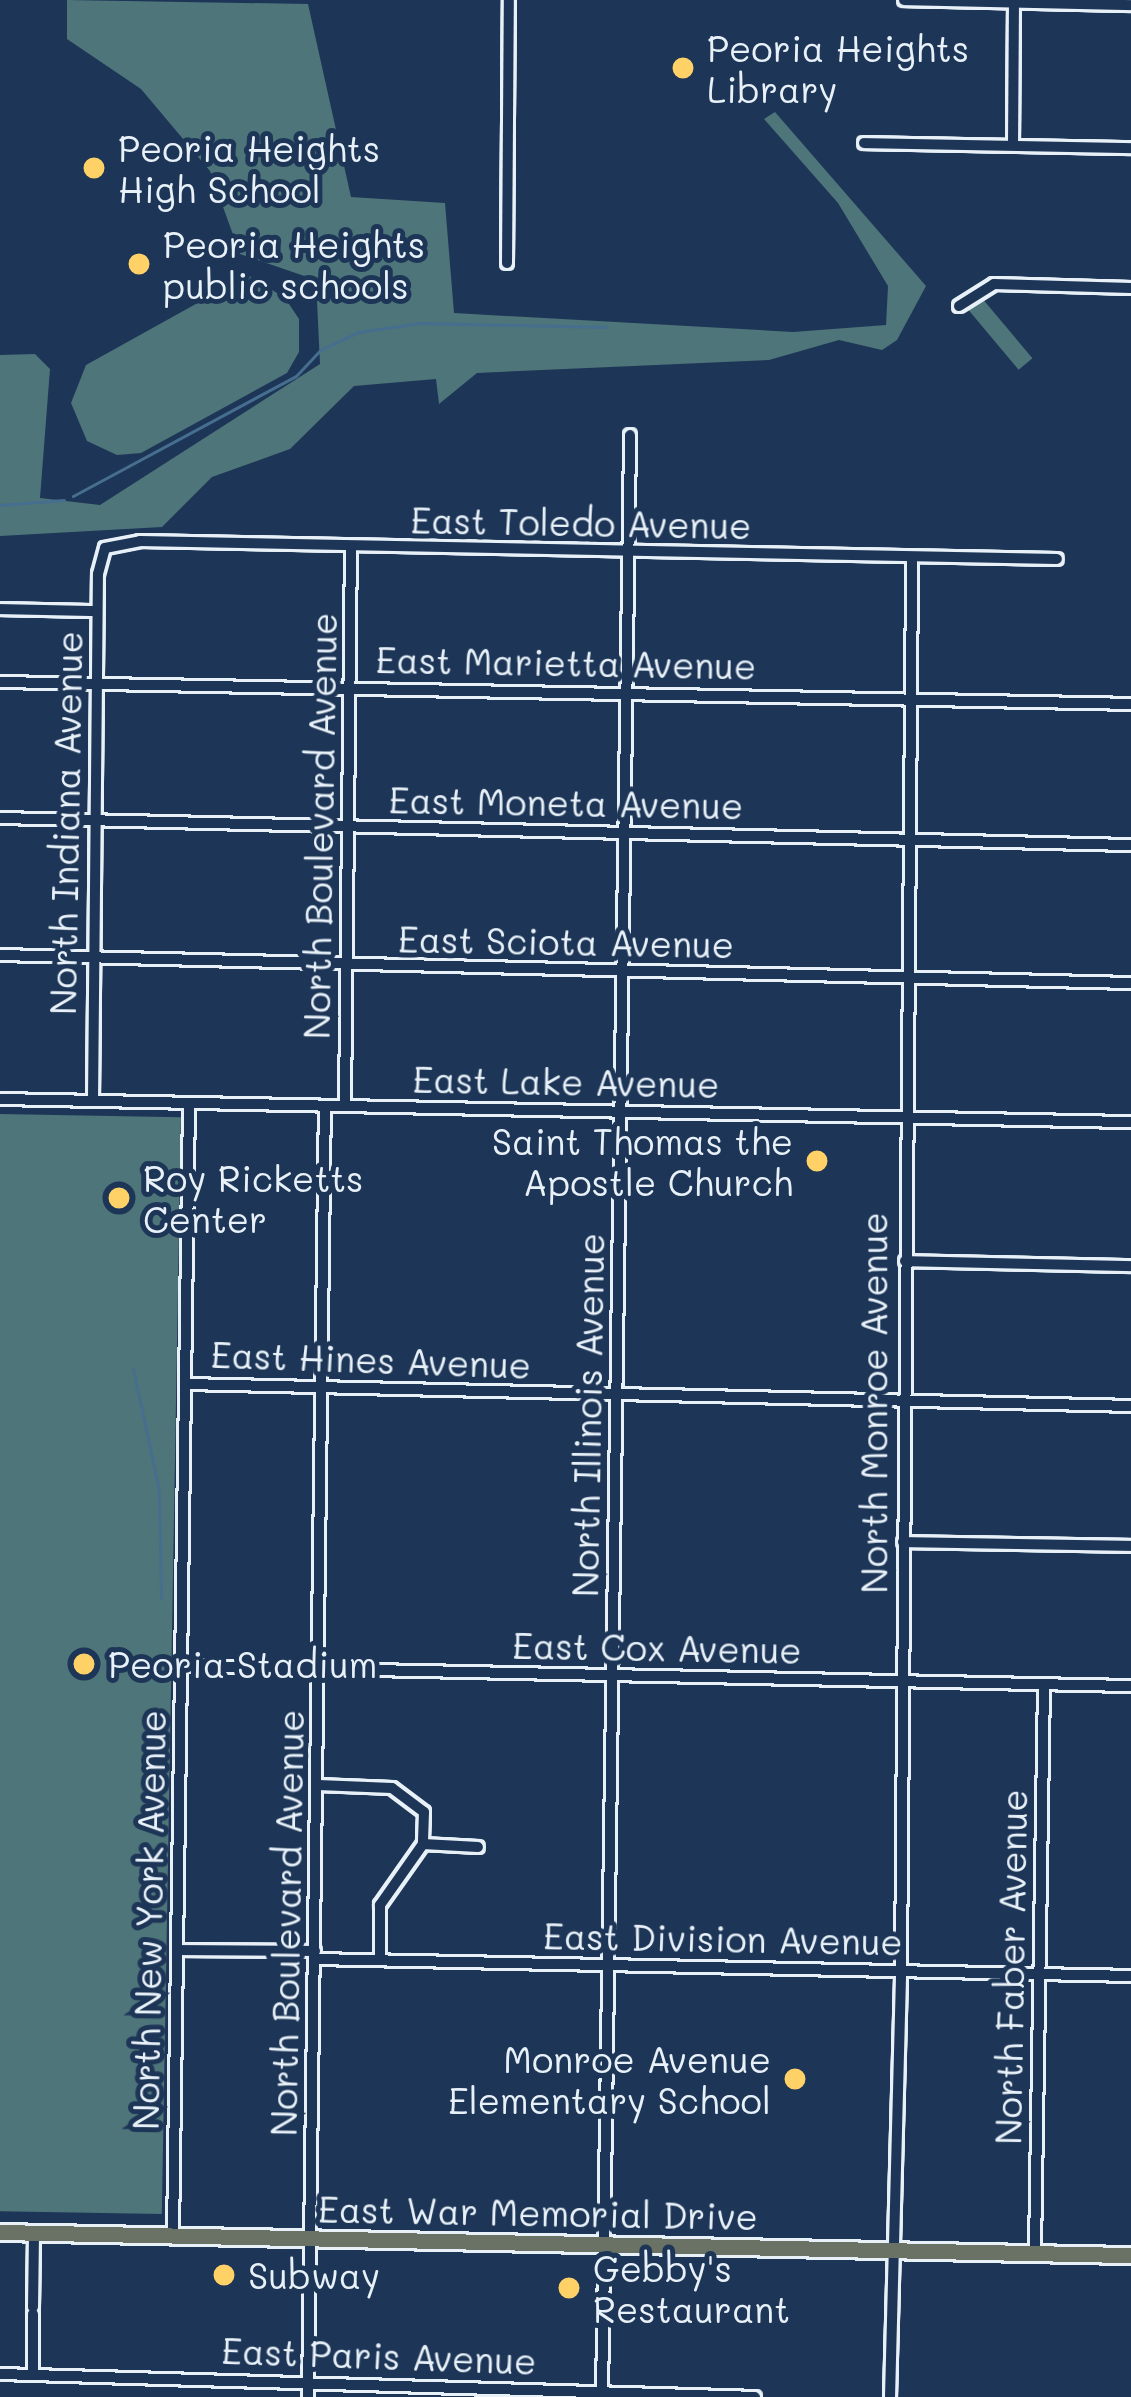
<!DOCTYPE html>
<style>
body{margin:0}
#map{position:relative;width:1131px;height:2397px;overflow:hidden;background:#1d3557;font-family:Mali,sans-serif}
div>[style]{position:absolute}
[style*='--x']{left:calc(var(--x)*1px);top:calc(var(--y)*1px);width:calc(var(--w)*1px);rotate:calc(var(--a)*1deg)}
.green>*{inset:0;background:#4e7579;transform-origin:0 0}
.stream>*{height:3px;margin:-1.5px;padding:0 1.5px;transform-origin:1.5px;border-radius:1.5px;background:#466e8e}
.roads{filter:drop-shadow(3px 0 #e8f1f8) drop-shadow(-3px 0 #e8f1f8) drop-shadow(0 3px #e8f1f8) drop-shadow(0 -3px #e8f1f8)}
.minor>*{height:10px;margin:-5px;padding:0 5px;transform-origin:5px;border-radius:5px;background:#1d3557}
.highway>*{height:15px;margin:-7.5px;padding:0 7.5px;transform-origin:7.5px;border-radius:7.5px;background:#6a7165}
.dots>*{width:33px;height:33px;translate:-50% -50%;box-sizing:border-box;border:6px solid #1d3557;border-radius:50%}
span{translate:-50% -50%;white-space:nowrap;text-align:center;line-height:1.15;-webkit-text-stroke:10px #1d3557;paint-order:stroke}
.poi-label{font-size:36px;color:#e8f1f8}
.left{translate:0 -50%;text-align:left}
.right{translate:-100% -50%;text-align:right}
.street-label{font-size:36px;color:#e8f1f8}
</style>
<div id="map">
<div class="green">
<div style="clip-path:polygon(67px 0,308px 4px,351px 197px,445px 203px,454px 313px,793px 332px,886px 325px,888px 286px,838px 203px,764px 119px,775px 112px,926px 286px,897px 340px,882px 350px,839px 340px,769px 360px,477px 373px,439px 404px,436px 379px,354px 386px,290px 449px,212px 477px,162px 527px,0 536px,0 355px,35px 354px,50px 369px,40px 498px,100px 505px,320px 364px,316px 280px,240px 254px,210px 171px,141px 89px,67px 39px)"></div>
<div style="clip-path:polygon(248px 275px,285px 298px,299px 319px,299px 352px,287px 373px,141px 453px,117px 455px,87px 441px,71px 403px,86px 365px)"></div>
<div style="left:981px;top:297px;width:80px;height:18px;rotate:50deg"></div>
<div style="left:0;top:1114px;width:181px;height:1097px;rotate:1deg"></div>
</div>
<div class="stream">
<div style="--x:73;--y:496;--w:253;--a:-28.3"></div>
<div style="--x:296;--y:376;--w:35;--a:-47"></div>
<div style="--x:320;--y:350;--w:43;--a:-24.8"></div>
<div style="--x:359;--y:332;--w:61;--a:-8.5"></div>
<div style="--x:419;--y:323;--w:187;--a:1.2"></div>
<div style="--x:0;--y:505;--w:64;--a:-4.5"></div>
<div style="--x:133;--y:1369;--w:124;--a:77.9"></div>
<div style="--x:159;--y:1490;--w:108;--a:88.9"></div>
</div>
<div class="roads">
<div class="minor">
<div style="--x:904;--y:0;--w:227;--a:1.3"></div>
<div style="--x:864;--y:143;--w:267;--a:1.1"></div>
<div style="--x:1013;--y:145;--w:142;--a:-89.6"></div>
<div style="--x:507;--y:263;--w:263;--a:-89.6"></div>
<div style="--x:959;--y:306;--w:41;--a:-32.2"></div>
<div style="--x:994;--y:284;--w:137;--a:1.7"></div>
<div style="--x:0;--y:609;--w:97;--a:1.2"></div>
<div style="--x:0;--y:682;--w:1131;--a:1.11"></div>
<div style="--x:0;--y:818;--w:1131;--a:1.37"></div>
<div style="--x:0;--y:955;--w:1131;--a:1.42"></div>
<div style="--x:0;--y:1099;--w:1131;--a:1.17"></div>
<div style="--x:93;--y:1100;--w:526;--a:-89.46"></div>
<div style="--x:98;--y:574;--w:27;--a:-75"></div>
<div style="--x:105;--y:548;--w:36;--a:-11"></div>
<div style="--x:140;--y:541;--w:917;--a:1.12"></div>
<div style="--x:345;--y:1106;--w:559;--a:-89.39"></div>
<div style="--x:905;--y:1261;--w:226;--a:1.3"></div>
<div style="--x:186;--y:1384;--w:945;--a:1.33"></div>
<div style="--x:903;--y:1542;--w:228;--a:1"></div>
<div style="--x:182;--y:1666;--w:949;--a:1.21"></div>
<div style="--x:318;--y:1785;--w:74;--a:2.3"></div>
<div style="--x:392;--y:1788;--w:40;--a:37"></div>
<div style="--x:424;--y:1812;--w:32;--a:92"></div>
<div style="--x:423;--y:1844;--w:75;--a:125.2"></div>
<div style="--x:380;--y:1905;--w:55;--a:90"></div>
<div style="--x:423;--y:1844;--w:55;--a:3.1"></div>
<div style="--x:178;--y:1950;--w:137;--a:0.4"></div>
<div style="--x:315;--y:1959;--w:816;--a:1.19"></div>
<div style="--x:173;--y:2235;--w:1132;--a:-89.19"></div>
<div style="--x:1035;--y:2251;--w:566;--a:-89.09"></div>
<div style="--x:33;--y:2307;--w:74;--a:-89.2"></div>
<div style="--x:0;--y:2374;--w:755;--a:1.74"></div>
<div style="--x:33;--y:2375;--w:61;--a:-90"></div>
<div style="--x:308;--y:2397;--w:1291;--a:-89.25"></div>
<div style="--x:602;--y:2397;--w:1962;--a:-89.18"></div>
<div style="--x:890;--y:2397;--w:427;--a:-88.5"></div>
<div style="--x:901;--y:1970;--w:1412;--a:-89.55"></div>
</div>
<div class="highway">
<div style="--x:0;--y:2232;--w:1131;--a:1.17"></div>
</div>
</div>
<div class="dots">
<div style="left:683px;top:68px;background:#ffd166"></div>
<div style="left:94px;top:168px;background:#ffd166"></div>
<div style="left:139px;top:264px;background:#ffd166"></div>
<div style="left:817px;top:1161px;background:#ffd166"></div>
<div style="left:119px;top:1198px;background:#ffd166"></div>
<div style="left:84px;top:1664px;background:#ffd166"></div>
<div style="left:795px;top:2079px;background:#ffd166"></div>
<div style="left:224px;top:2275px;background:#ffd166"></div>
<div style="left:569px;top:2288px;background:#ffd166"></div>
</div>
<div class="poi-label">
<span class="left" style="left:707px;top:68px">Peoria Heights<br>Library</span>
<span class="left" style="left:118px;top:168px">Peoria Heights<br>High School</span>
<span class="left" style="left:163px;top:264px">Peoria Heights<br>public schools</span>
<span class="right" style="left:793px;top:1161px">Saint Thomas the<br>Apostle Church</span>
<span class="left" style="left:143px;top:1198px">Roy Ricketts<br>Center</span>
<span class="left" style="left:108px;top:1664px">Peoria Stadium</span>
<span class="right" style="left:771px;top:2079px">Monroe Avenue<br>Elementary School</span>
<span class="left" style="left:593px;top:2288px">Gebby's<br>Restaurant</span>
<span class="left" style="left:248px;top:2275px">Subway</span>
</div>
<div class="street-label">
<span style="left:581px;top:522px;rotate:1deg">East Toledo Avenue</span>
<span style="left:566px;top:662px;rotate:1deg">East Marietta Avenue</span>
<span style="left:566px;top:802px;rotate:1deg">East Moneta Avenue</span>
<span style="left:65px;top:823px;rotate:-89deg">North Indiana Avenue</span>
<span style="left:319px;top:826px;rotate:-89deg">North Boulevard Avenue</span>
<span style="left:566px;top:941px;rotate:1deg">East Sciota Avenue</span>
<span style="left:566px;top:1081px;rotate:1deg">East Lake Avenue</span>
<span style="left:371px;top:1359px;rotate:2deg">East Hines Avenue</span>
<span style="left:873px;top:1403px;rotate:-90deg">North Monroe Avenue</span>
<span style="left:587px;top:1415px;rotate:-89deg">North Illinois Avenue</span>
<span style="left:657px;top:1647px;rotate:1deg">East Cox Avenue</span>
<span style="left:148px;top:1920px;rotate:-89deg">North New York Avenue</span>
<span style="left:286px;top:1923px;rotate:-89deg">North Boulevard Avenue</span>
<span style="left:723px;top:1938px;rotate:1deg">East Division Avenue</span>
<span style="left:1010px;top:1967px;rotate:-89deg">North Faber Avenue</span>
<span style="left:538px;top:2212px;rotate:1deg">East War Memorial Drive</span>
<span style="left:379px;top:2355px;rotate:2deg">East Paris Avenue</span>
</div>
</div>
